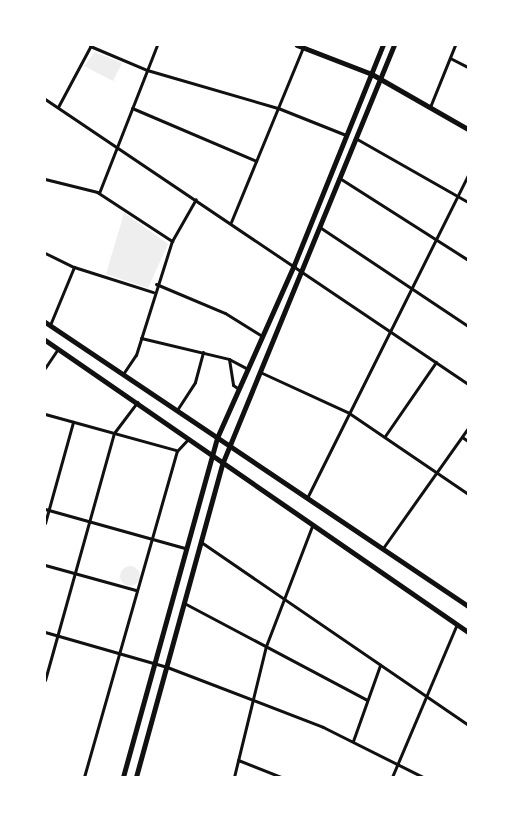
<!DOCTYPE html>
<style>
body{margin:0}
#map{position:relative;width:513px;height:822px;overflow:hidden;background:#fff;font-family:"PT Sans Narrow",sans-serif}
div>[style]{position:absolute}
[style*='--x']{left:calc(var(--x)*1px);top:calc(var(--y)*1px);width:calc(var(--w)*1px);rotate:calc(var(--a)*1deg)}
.green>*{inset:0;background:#eee}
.round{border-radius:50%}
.minor>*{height:3px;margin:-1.5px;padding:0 1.5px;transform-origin:1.5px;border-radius:1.5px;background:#111}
.tertiary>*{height:4.5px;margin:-2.25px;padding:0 2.25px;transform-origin:2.25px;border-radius:2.25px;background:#111}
.trunk>*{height:5px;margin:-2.5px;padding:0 2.5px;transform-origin:2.5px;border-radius:2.5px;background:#111}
span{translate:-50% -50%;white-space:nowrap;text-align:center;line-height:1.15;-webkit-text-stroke:4.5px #fff;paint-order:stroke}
.frame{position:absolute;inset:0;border:46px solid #fff;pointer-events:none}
</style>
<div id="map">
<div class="green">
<div style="clip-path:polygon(95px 52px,122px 63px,113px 81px,84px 66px)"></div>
<div style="clip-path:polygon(124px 213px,168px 244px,148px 288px,106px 274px)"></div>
<div class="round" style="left:120px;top:566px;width:20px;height:20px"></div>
</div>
<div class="minor">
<div style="--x:90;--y:46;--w:62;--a:22.8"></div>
<div style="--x:147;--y:70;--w:136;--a:16.2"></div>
<div style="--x:278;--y:108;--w:73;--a:21.7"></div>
<div style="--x:450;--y:58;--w:20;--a:27"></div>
<div style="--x:45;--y:99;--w:510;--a:33.97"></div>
<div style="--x:58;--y:107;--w:68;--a:-61.9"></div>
<div style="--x:430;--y:107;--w:67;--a:-68"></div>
<div style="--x:132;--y:108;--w:135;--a:23.1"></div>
<div style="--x:357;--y:139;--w:128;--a:29.6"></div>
<div style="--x:45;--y:179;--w:54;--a:14"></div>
<div style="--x:97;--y:192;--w:90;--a:33.2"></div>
<div style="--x:341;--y:179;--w:151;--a:32.5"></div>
<div style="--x:99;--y:193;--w:159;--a:-68.6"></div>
<div style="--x:231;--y:222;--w:189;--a:-67.6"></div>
<div style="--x:321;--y:228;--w:177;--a:33.7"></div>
<div style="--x:45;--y:253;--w:32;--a:26"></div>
<div style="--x:74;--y:267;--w:83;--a:17.6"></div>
<div style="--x:156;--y:284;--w:75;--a:22.8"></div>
<div style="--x:225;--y:313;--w:44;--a:31.9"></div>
<div style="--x:50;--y:325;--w:63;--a:-67.5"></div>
<div style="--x:141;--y:338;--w:90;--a:13.4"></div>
<div style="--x:229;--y:359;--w:21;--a:28"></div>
<div style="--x:229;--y:359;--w:26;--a:81"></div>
<div style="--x:233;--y:385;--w:7;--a:34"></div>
<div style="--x:45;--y:368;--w:22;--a:-56"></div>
<div style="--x:260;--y:372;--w:98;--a:24.7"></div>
<div style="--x:349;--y:413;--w:144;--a:34.2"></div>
<div style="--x:123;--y:374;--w:23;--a:-56"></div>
<div style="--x:136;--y:355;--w:120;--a:-72.5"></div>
<div style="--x:172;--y:241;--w:48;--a:-60.3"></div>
<div style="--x:177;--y:410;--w:33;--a:-57"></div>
<div style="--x:195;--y:382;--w:31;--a:-75"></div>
<div style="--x:45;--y:414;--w:136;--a:15.4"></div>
<div style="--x:385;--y:436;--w:90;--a:-55.4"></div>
<div style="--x:462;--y:437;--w:7;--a:34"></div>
<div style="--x:307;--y:498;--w:361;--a:-63.5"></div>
<div style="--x:45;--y:509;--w:145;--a:15.6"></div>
<div style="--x:45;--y:523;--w:105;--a:-74.5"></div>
<div style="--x:201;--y:542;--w:324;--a:34.4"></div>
<div style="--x:383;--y:548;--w:147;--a:-54.7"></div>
<div style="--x:45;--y:565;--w:94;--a:15.4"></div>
<div style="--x:184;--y:603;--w:207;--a:27.9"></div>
<div style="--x:45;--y:632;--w:127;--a:16"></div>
<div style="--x:167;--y:667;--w:167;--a:21"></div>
<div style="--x:323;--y:727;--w:112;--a:26.6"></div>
<div style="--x:45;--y:680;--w:256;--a:-74.4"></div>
<div style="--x:114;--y:433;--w:39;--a:-53"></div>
<div style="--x:353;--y:741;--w:81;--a:-70.4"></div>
<div style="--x:238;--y:760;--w:46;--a:21.6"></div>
<div style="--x:84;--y:777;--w:339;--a:-74.1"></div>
<div style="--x:177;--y:451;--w:16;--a:-47"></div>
<div style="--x:234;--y:777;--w:135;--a:-76.3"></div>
<div style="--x:266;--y:646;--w:129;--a:-69"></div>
<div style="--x:392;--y:777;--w:164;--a:-67"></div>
</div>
<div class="tertiary">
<div style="--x:297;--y:45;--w:80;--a:21.1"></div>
<div style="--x:372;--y:74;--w:111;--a:29.8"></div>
<div style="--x:123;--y:777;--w:352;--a:-74.5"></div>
<div style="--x:217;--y:438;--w:189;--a:-66"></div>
<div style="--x:294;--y:265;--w:237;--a:-68"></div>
<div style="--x:136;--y:777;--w:327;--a:-74.6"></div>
<div style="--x:223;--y:462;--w:451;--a:-67.7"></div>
</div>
<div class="trunk">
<div style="--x:45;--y:322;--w:509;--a:33.88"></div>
<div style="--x:45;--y:340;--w:514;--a:34.62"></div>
</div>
<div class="frame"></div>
</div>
